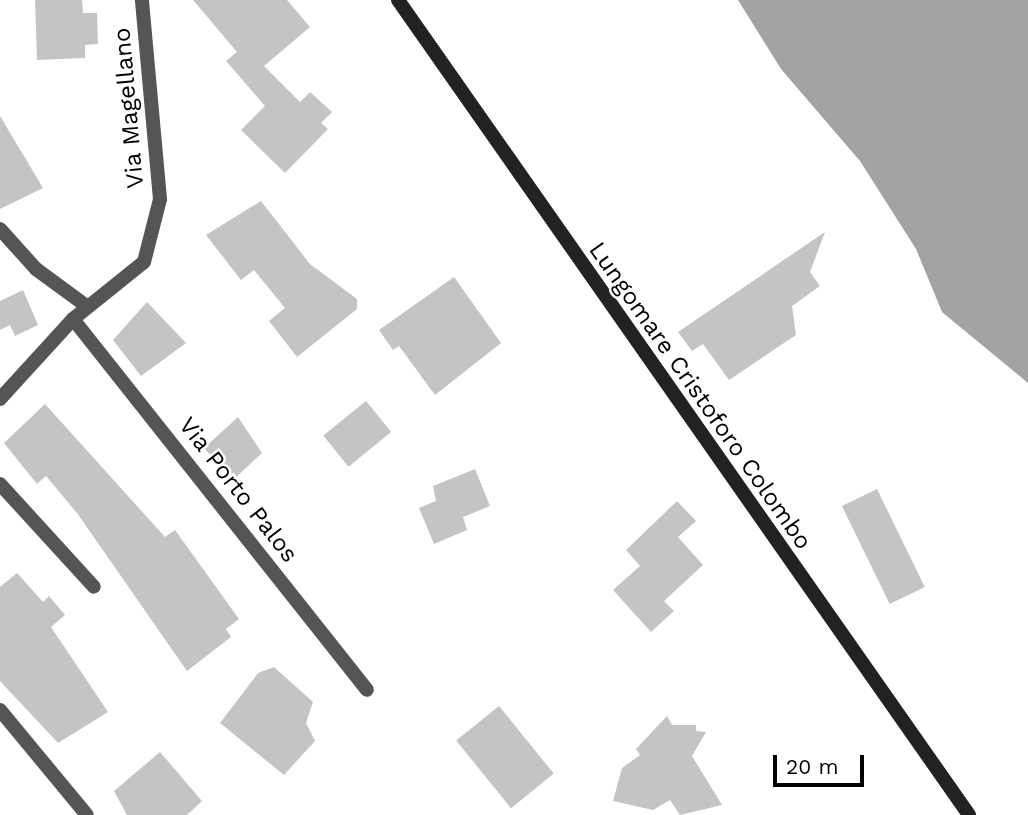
<!DOCTYPE html>
<style>
body{margin:0}
#map{position:relative;width:1028px;height:815px;overflow:hidden;background:#fff;font-family:"Work Sans",sans-serif}
div>[style]{position:absolute}
[style*='--x']{left:calc(var(--x)*1px);top:calc(var(--y)*1px);width:calc(var(--w)*1px);rotate:calc(var(--a)*1deg)}
.water>*{inset:0;background:#a3a3a3}
.building>*{inset:0;background:#c4c4c4;transform-origin:0 0}
.street>*{height:14px;margin:-7px;padding:0 7px;transform-origin:7px;border-radius:7px;background:#555}
.secondary>*{height:14px;margin:-7px;padding:0 7px;transform-origin:7px;border-radius:7px;background:#222}
span{translate:-50% -50%;white-space:nowrap;text-align:center;line-height:1.15;-webkit-text-stroke:5px #fff;paint-order:stroke}
.street-label{font-size:24px;color:#000}
.scale{position:absolute;left:773px;top:755px;width:91px;height:32px;box-sizing:border-box;border:4px solid #000;border-top:0;padding-left:9px;font-size:21px;line-height:24px;white-space:nowrap;color:#000;-webkit-text-stroke:5px #fff;paint-order:stroke}
</style>
<div id="map">
<div class="water">
<div style="clip-path:polygon(738px 0,1028px 0,1028px 383px,942px 312px,916px 249px,860px 161px,781px 69px)"></div>
</div>
<div class="building">
<div style="clip-path:polygon(35px 0,82px 0,83px 13px,97px 13px,98px 44px,85px 45px,85px 58px,37px 60px)"></div>
<div style="clip-path:polygon(193px 0,287px 0,310px 27px,264px 66px,300px 102px,310px 92px,332px 112px,321px 123px,328px 129px,285px 173px,241px 130px,265px 106px,226px 61px,237px 52px)"></div>
<div style="clip-path:polygon(0 116px,43px 188px,0 209px)"></div>
<div style="clip-path:polygon(261px 201px,310px 264px,357px 299px,357px 309px,297px 357px,269px 321px,285px 308px,254px 270px,241px 280px,206px 235px)"></div>
<div style="clip-path:polygon(825px 232px,810px 272px,820px 286px,792px 306px,796px 335px,729px 380px,703px 344px,692px 351px,678px 332px)"></div>
<div style="clip-path:polygon(454px 277px,501px 343px,435px 395px,399px 346px,393px 350px,379px 330px)"></div>
<div style="clip-path:polygon(23px 290px,38px 325px,15px 336px,10px 325px,0 330px,0 301px)"></div>
<div style="clip-path:polygon(147px 302px,186px 343px,141px 376px,113px 340px)"></div>
<div style="left:366px;top:401px;width:40px;height:55px;rotate:51deg"></div>
<div style="clip-path:polygon(45px 404px,165px 537px,175px 530px,239px 619px,226px 629px,231px 637px,187px 671px,77px 513px,46px 476px,37px 484px,4px 443px)"></div>
<div style="clip-path:polygon(238px 417px,262px 453px,233px 480px,204px 448px)"></div>
<div style="clip-path:polygon(475px 469px,490px 506px,463px 517px,467px 530px,434px 544px,419px 508px,436px 501px,433px 486px)"></div>
<div style="left:877px;top:489px;width:109px;height:39px;rotate:64deg"></div>
<div style="clip-path:polygon(677px 501px,696px 521px,678px 537px,703px 565px,664px 601px,674px 611px,651px 632px,613px 590px,640px 566px,626px 550px)"></div>
<div style="clip-path:polygon(17px 573px,43px 602px,49px 596px,65px 615px,51px 627px,108px 712px,58px 743px,0 681px,0 587px)"></div>
<div style="clip-path:polygon(274px 667px,313px 702px,306px 723px,315px 741px,284px 775px,220px 723px,258px 673px)"></div>
<div style="left:499px;top:706px;width:87px;height:55px;rotate:51deg"></div>
<div style="clip-path:polygon(667px 716px,672px 725px,696px 725px,696px 731px,706px 732px,692px 756px,722px 805px,680px 815px,670px 800px,653px 810px,613px 801px,622px 768px,640px 755px,636px 749px)"></div>
<div style="clip-path:polygon(160px 752px,202px 801px,187px 815px,127px 815px,114px 791px)"></div>
</div>
<div class="street">
<div style="--x:0;--y:229;--w:54;--a:48"></div>
<div style="--x:36;--y:269;--w:64;--a:36.2"></div>
<div style="--x:73;--y:319;--w:473;--a:51.6"></div>
<div style="--x:0;--y:399;--w:108;--a:-47.6"></div>
<div style="--x:73;--y:319;--w:91;--a:-38.8"></div>
<div style="--x:144;--y:262;--w:65;--a:-75.7"></div>
<div style="--x:160;--y:199;--w:200;--a:-95.2"></div>
<div style="--x:0;--y:484;--w:139;--a:47.6"></div>
<div style="--x:0;--y:710;--w:136;--a:50.4"></div>
</div>
<div class="secondary">
<div style="--x:398;--y:0;--w:995;--a:54.98"></div>
</div>
<div class="street-label">
<span style="left:129px;top:108px;rotate:-95deg">Via Magellano</span>
<span style="left:700px;top:396px;rotate:55deg">Lungomare Cristoforo Colombo</span>
<span style="left:238px;top:490px;rotate:52deg">Via Porto Palos</span>
</div>
<div class="scale">20 m</div>
</div>
